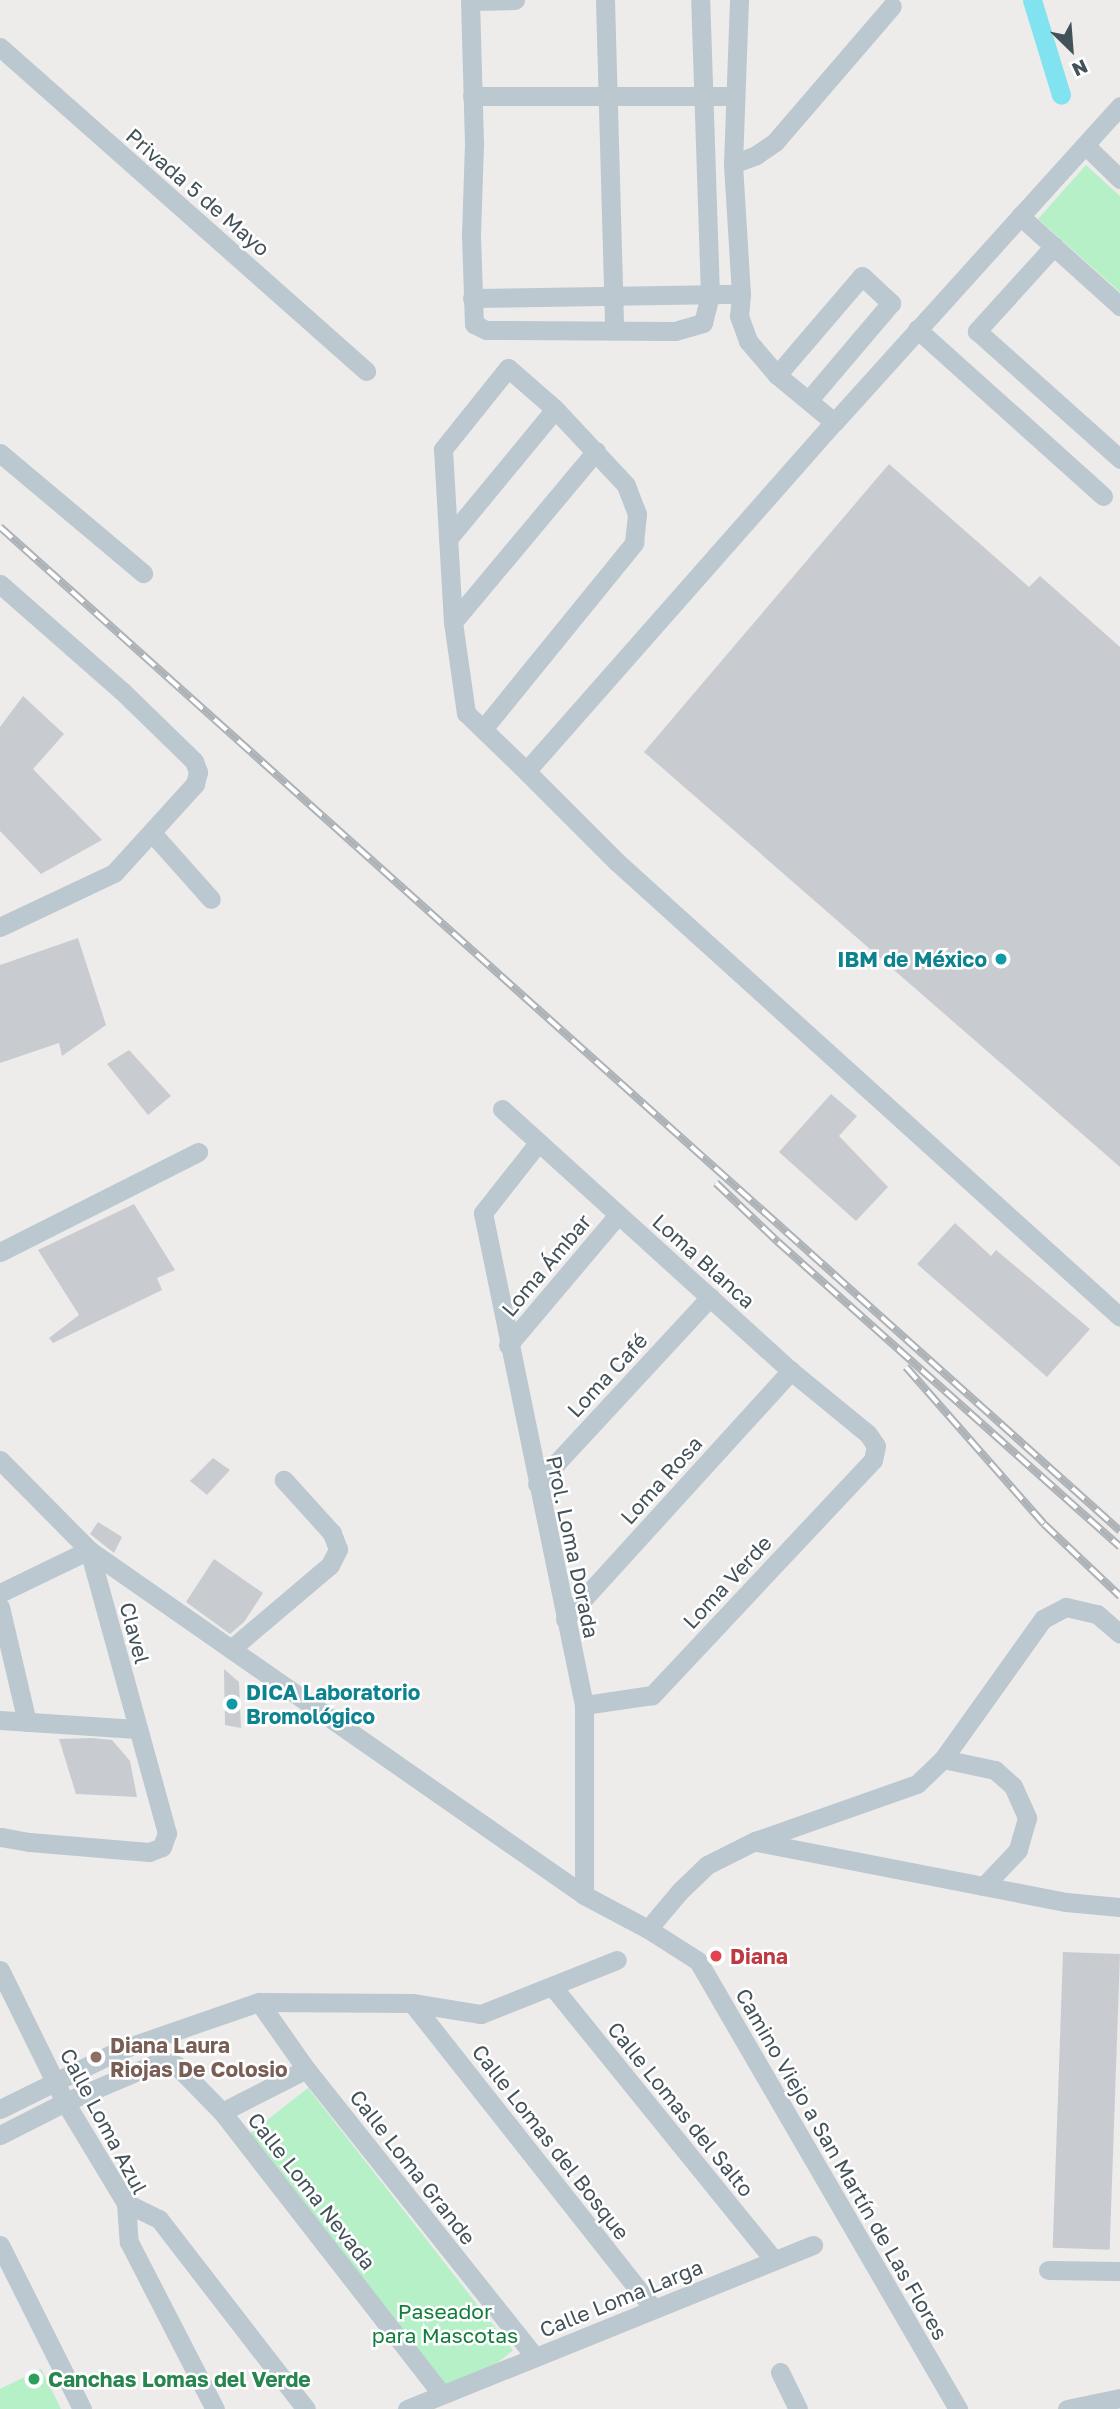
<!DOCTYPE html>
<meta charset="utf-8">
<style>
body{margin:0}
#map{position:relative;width:1120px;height:2409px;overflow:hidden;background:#eeebeb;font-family:"Golos Text",sans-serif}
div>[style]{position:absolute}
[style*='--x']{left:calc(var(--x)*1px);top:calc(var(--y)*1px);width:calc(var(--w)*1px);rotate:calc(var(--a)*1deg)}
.green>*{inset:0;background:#b6f0c7;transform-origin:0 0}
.canal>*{height:19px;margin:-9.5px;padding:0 9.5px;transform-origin:9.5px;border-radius:9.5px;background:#80e3ef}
.building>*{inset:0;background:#c8ccd1;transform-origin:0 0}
.minor>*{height:19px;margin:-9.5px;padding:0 9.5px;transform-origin:9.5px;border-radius:9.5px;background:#bbc8cf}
.rail>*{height:8px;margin-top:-4px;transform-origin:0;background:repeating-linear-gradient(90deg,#fff 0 16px,#adb2b6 0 32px);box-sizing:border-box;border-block:2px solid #adb2b6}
.dots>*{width:19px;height:19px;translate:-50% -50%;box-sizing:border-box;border:4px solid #fff;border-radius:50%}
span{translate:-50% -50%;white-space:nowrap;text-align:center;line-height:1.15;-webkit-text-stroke:5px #fff;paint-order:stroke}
.street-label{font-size:21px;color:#435159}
.culture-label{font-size:21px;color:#0d838f;font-weight:700}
.right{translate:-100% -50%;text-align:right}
.left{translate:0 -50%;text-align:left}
.health-label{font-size:21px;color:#be3a42;font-weight:700}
.education-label{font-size:21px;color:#785e54;font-weight:700}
.park-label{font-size:21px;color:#127d3d}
.leisure-label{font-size:21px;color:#27864d;font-weight:700}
.north{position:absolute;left:1036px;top:14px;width:70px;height:70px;-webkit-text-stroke:5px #fff;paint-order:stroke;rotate:155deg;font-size:19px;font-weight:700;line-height:28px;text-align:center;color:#435159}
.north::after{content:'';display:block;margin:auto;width:24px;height:32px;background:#435159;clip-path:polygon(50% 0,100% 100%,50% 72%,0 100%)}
</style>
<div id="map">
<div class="green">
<div style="clip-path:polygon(1086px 165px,1120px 196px,1120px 292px,1038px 219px)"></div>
<div style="left:308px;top:2088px;width:333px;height:77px;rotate:52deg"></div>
<div style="clip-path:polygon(41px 2369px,61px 2409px,0 2409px,0 2389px)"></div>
</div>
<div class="canal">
<div style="--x:1032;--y:0;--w:99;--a:73"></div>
</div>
<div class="building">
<div style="clip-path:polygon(889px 464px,1029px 587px,1040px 576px,1120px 647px,1120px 1167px,644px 752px)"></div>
<div style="clip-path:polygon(23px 696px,64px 734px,33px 769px,102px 840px,41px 874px,0 831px,0 727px)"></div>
<div style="clip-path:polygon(78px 938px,106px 1025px,62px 1056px,59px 1043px,0 1063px,0 965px)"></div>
<div style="clip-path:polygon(129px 1050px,171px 1096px,148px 1115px,107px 1064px)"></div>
<div style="clip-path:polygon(831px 1094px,857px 1116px,839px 1136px,888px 1187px,856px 1221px,779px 1152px)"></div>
<div style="clip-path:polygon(134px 1204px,175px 1270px,157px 1278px,162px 1290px,53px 1343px,49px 1338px,79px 1315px,38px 1250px)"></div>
<div style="clip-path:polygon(955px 1223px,991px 1256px,996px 1250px,1090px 1329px,1047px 1377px,917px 1264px)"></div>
<div style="clip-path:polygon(213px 1458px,230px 1470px,207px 1495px,190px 1481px)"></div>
<div style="clip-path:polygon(98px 1522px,122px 1537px,114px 1553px,90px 1534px)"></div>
<div style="clip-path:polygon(214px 1559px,263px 1593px,244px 1622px,230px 1634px,186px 1602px)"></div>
<div style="clip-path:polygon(224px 1669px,239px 1682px,241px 1728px,225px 1725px)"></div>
<div style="clip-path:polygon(92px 1738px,112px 1740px,130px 1761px,137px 1797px,76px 1794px,59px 1739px)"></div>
<div style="left:1063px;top:1952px;width:57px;height:296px;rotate:2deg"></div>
</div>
<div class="minor">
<div style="--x:470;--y:0;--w:144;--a:88.4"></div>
<div style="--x:474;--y:144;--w:91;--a:91.9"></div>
<div style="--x:471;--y:235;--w:89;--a:88.1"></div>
<div style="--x:474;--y:324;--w:13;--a:27"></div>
<div style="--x:486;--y:330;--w:189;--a:0.3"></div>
<div style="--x:675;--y:331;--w:29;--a:-16"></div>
<div style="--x:703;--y:323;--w:29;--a:-76"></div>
<div style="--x:710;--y:295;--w:295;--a:-91.9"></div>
<div style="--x:605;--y:0;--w:328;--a:88.4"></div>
<div style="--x:739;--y:0;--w:164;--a:92.1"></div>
<div style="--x:733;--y:164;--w:130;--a:86.5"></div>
<div style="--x:741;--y:294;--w:22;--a:95"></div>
<div style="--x:739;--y:316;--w:27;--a:70"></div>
<div style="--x:748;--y:341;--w:45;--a:49.5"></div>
<div style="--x:777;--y:375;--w:74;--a:39.5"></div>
<div style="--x:471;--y:1;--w:44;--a:-1.3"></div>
<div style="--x:0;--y:47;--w:489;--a:41.5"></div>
<div style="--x:472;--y:96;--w:262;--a:0"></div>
<div style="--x:1120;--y:106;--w:426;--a:132.1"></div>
<div style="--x:834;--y:422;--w:465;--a:131.4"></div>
<div style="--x:526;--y:771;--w:129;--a:45"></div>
<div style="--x:617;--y:862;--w:678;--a:42.13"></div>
<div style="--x:1085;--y:145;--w:49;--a:44.2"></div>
<div style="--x:733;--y:164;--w:25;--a:-21"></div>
<div style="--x:756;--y:155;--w:23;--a:-34"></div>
<div style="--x:775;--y:142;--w:179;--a:-49.3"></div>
<div style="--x:1020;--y:216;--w:135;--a:42"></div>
<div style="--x:1054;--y:246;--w:115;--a:132.2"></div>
<div style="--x:977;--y:331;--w:192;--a:41.8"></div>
<div style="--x:472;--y:298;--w:269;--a:-0.9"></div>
<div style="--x:917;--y:329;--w:250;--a:41.9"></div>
<div style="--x:777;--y:375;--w:130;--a:-49.4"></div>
<div style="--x:862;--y:276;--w:40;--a:43"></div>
<div style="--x:891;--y:303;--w:128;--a:130.3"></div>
<div style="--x:0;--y:453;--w:187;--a:40"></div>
<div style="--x:448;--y:539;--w:168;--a:-50.5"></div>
<div style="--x:0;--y:584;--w:162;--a:41.3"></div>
<div style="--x:122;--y:691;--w:100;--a:44.2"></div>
<div style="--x:194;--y:761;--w:12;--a:70"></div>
<div style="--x:198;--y:772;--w:12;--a:104"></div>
<div style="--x:195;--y:784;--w:120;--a:132.3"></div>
<div style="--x:114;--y:873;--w:126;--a:154.7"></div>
<div style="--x:453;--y:622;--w:223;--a:-50.1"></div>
<div style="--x:483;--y:729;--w:240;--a:-50.9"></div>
<div style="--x:634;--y:543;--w:29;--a:-84"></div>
<div style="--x:637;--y:514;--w:31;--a:-111"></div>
<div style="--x:626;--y:485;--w:104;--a:-133.1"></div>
<div style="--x:555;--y:409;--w:62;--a:-138.9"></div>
<div style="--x:508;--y:368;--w:104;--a:128.7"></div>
<div style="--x:443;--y:449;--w:173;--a:86.7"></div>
<div style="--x:453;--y:622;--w:92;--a:81.9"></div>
<div style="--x:466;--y:713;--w:83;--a:44"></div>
<div style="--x:153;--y:834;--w:87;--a:48.3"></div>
<div style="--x:502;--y:1109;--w:390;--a:42.2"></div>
<div style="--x:791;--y:1371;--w:99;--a:39.3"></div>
<div style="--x:868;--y:1434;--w:14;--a:56"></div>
<div style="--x:876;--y:1446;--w:14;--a:102"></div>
<div style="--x:873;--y:1460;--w:323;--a:133.2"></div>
<div style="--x:652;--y:1695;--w:69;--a:171.6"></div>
<div style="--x:538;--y:1143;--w:89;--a:128.2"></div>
<div style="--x:483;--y:1213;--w:502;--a:78.4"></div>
<div style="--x:584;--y:1705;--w:190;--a:90"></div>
<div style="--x:0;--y:1252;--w:222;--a:-26.8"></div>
<div style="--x:508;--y:1345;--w:170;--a:-49.8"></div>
<div style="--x:0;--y:1460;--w:127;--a:45.3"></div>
<div style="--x:89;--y:1550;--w:603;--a:34.88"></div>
<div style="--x:584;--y:1895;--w:72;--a:28"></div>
<div style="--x:648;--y:1929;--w:59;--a:32.6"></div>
<div style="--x:698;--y:1961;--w:518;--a:59.87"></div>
<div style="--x:537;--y:1484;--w:255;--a:-47.2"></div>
<div style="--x:0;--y:1593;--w:99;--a:-25.8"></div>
<div style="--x:89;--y:1550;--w:294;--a:74.6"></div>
<div style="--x:167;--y:1833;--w:15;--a:110"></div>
<div style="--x:162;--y:1847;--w:14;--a:159"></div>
<div style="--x:149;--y:1852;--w:120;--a:-175.2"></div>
<div style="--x:29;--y:1842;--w:29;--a:-170"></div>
<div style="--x:0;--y:1607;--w:118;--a:76.8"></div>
<div style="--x:565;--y:1619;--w:336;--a:-47.7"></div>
<div style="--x:231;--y:1649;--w:130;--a:-40.3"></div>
<div style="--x:330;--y:1565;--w:18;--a:-63"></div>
<div style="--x:338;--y:1549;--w:17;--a:-111"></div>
<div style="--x:332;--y:1533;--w:72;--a:-132.2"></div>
<div style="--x:0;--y:1720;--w:137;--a:3.8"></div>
<div style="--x:943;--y:1759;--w:53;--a:11.9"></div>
<div style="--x:995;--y:1770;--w:24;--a:42"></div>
<div style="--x:1013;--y:1786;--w:35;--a:66"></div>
<div style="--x:1027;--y:1818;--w:33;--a:106"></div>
<div style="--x:1018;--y:1850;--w:50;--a:133.4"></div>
<div style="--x:757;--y:1842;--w:315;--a:11"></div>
<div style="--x:1066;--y:1902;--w:54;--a:5.3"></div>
<div style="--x:648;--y:1929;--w:50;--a:-49.9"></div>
<div style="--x:680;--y:1891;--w:37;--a:-44"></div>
<div style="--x:707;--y:1865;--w:54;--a:-26.6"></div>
<div style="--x:755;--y:1841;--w:172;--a:-19.4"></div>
<div style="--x:917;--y:1784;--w:36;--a:-44"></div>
<div style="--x:943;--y:1759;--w:172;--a:-54.5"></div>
<div style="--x:1043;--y:1619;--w:26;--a:-28"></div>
<div style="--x:1066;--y:1607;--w:32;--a:13"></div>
<div style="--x:1097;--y:1614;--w:30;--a:41"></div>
<div style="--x:0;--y:1970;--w:147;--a:63.8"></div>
<div style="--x:65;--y:2102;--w:118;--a:58.9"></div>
<div style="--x:126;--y:2203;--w:39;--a:86"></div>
<div style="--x:129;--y:2242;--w:188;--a:62.8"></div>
<div style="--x:552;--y:1986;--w:353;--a:51"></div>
<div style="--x:259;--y:2002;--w:82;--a:55"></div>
<div style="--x:306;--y:2069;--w:368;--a:51.5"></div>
<div style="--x:412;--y:2003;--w:390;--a:51.7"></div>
<div style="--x:0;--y:2109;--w:134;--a:-26.2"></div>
<div style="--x:120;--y:2050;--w:147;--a:-19.1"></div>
<div style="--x:259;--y:2002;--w:153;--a:0.4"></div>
<div style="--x:412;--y:2003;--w:70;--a:9.1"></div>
<div style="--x:481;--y:2014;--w:146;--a:-21.7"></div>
<div style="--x:222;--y:2112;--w:94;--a:-27.1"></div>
<div style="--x:0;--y:2135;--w:73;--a:-26.9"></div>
<div style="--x:65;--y:2102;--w:104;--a:-23.1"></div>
<div style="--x:161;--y:2061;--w:16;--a:15"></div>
<div style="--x:176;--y:2065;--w:66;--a:45.6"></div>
<div style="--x:222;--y:2112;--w:358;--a:52.1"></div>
<div style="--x:126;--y:2203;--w:37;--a:26"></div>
<div style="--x:159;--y:2219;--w:240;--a:52.3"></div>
<div style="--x:0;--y:2245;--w:183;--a:63.4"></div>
<div style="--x:1048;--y:2270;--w:72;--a:0.8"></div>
<div style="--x:780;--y:2372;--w:41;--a:64.1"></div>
<div style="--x:407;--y:2409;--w:438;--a:-22"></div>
<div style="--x:1067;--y:2409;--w:54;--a:-11.7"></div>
</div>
<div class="rail">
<div style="--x:0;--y:527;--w:1504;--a:41.87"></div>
<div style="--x:716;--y:1183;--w:86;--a:43.6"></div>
<div style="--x:778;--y:1242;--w:458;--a:41.7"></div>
<div style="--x:906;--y:1367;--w:209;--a:48.7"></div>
<div style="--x:1044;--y:1524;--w:105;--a:43.5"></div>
</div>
<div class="dots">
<div style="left:1001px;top:959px;background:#0f9aa8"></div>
<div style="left:232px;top:1704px;background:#0f9aa8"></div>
<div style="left:716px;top:1956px;background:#e0444e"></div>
<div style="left:96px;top:2057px;background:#8d6e63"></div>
<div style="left:34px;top:2379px;background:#2e9e5b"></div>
</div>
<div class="street-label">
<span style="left:198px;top:192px;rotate:41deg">Privada 5 de Mayo</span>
<span style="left:704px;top:1261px;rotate:42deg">Loma Blanca</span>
<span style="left:546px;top:1265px;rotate:-50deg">Loma Ámbar</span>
<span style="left:607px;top:1375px;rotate:-47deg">Loma Café</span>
<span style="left:661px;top:1480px;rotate:-48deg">Loma Rosa</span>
<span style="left:573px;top:1547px;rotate:78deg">Prol. Loma Dorada</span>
<span style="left:727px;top:1582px;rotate:-47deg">Loma Verde</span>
<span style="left:135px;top:1633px;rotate:75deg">Clavel</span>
<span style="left:681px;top:2109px;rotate:51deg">Calle Lomas del Salto</span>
<span style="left:104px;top:2121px;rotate:62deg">Calle Loma Azul</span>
<span style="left:551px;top:2142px;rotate:52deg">Calle Lomas del Bosque</span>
<span style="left:842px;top:2164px;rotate:60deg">Camino Viejo a San Martín de Las Flores</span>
<span style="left:413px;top:2167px;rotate:52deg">Calle Loma Grande</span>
<span style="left:312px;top:2191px;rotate:52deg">Calle Loma Nevada</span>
<span style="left:621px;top:2298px;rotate:-22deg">Calle Loma Larga</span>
</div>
<div class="culture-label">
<span class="right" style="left:987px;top:959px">IBM de México</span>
<span class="left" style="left:246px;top:1704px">DICA Laboratorio<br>Bromológico</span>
</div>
<div class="health-label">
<span class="left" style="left:730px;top:1956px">Diana</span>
</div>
<div class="education-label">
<span class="left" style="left:110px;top:2057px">Diana Laura<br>Riojas De Colosio</span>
</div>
<div class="park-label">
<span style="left:445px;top:2323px">Paseador<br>para Mascotas</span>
</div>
<div class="leisure-label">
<span class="left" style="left:48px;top:2379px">Canchas Lomas del Verde</span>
</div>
<div class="north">N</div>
</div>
